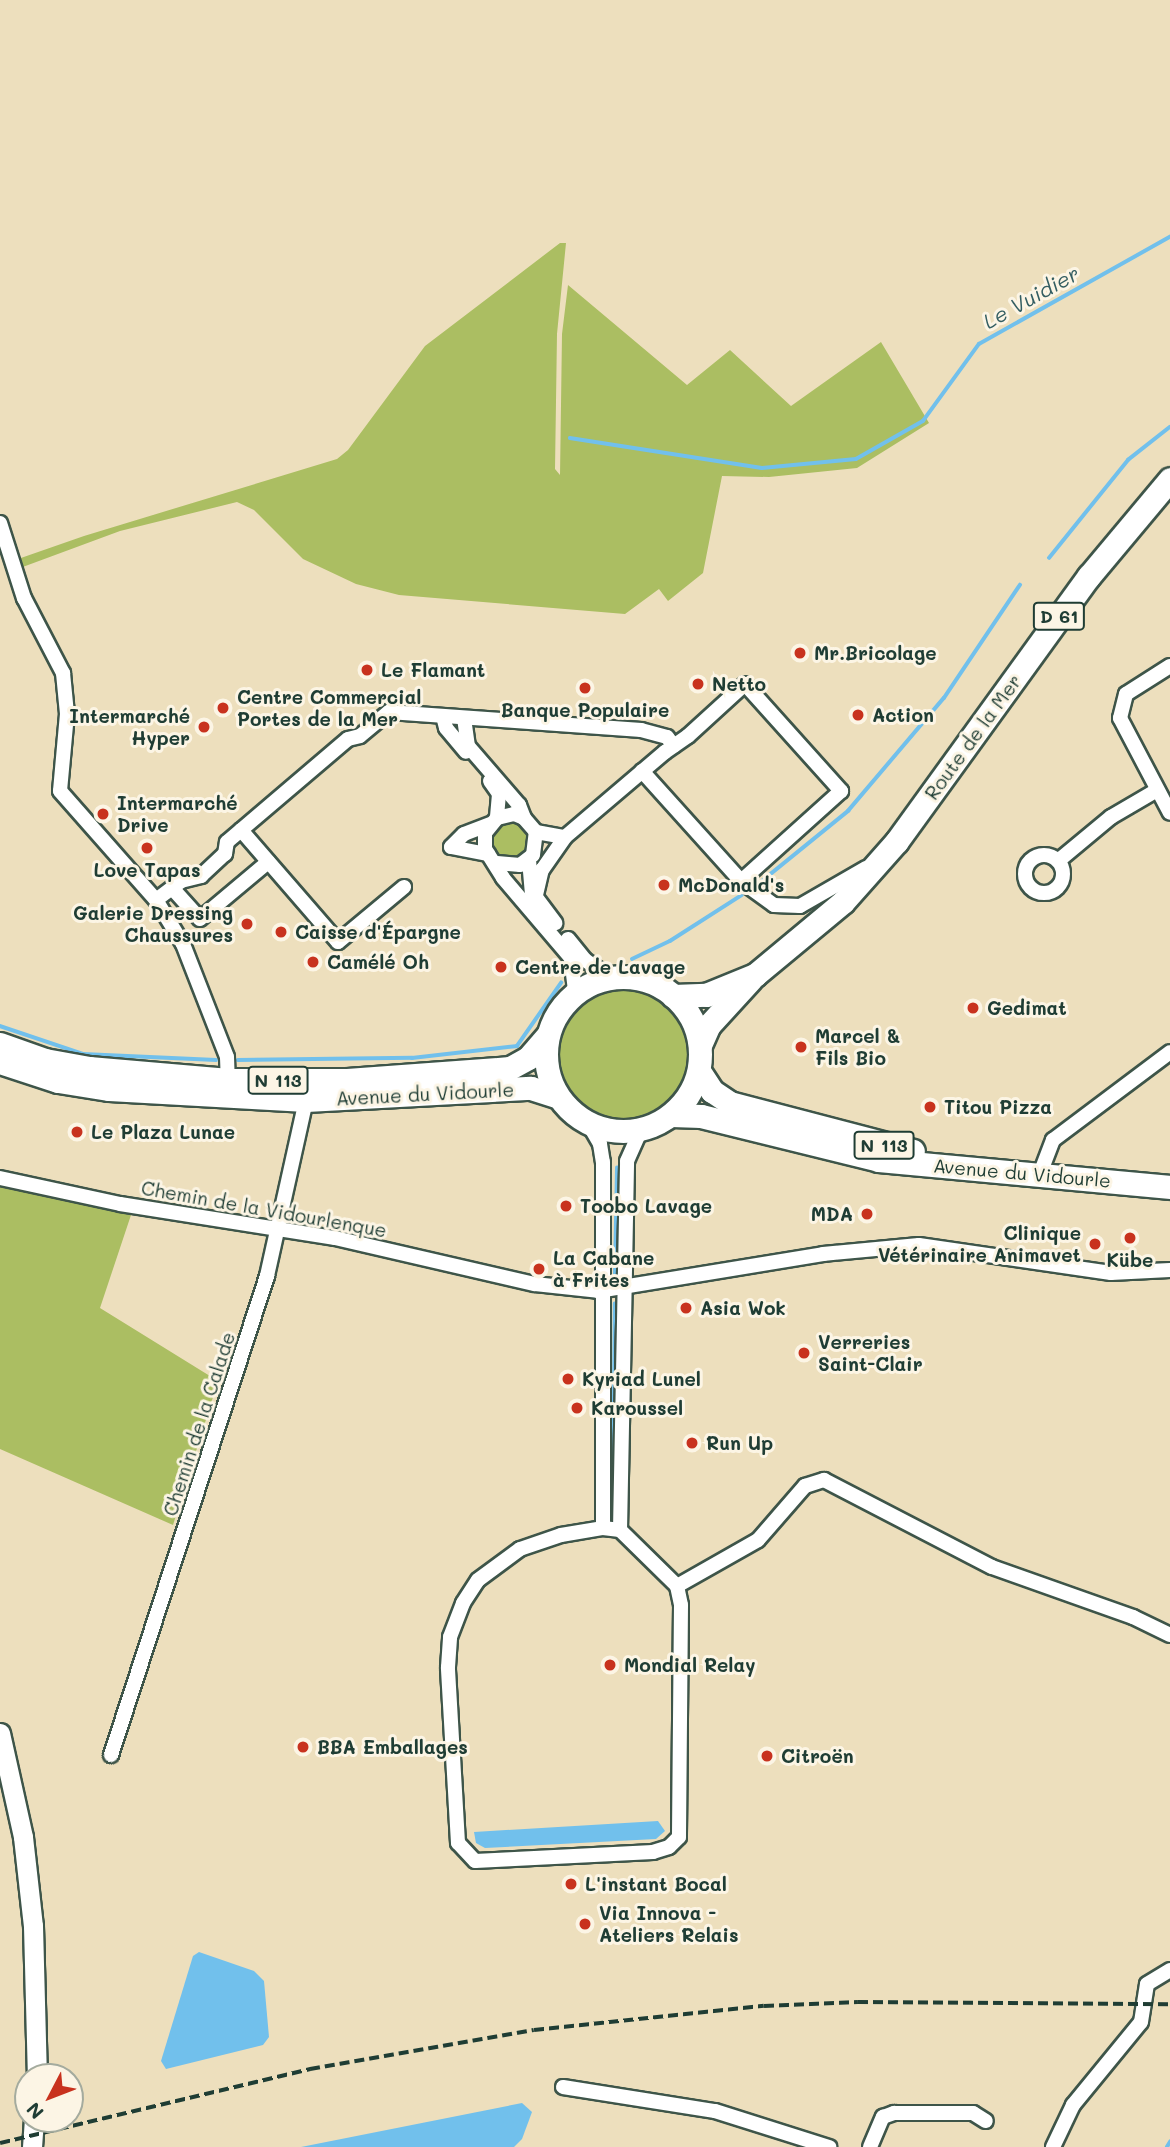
<!DOCTYPE html>
<meta charset="utf-8">
<style>
body{margin:0}
#map{position:relative;width:1170px;height:2147px;overflow:hidden;background:#eddfbd;font-family:Mali,sans-serif}
div>[style]{position:absolute}
[style*='--x']{left:calc(var(--x)*1px);top:calc(var(--y)*1px);width:calc(var(--w)*1px);rotate:calc(var(--a)*1deg)}
.green>*{inset:0;background:#abbe62}
.round{border-radius:50%}
.water>*{inset:0;background:#71c0ec}
.stream>*{height:3.5px;margin:-1.75px;padding:0 1.75px;transform-origin:1.75px;border-radius:1.75px;background:#71c0ec}
.roads{filter:drop-shadow(2px 0 #3e5549) drop-shadow(-2px 0 #3e5549) drop-shadow(0 2px #3e5549) drop-shadow(0 -2px #3e5549)}
.minor>*{height:14px;margin:-7px;padding:0 7px;transform-origin:7px;border-radius:7px;background:#fff}
.minor>.ring{margin:-7px;padding:0;box-sizing:content-box;background:none;border:14px solid #fff;border-radius:50%}
.secondary>*{height:19px;margin:-9.5px;padding:0 9.5px;transform-origin:9.5px;border-radius:9.5px;background:#fff}
.primary>*{height:23px;margin:-11.5px;padding:0 11.5px;transform-origin:11.5px;border-radius:11.5px;background:#fff}
.primary>.ring{margin:-11.5px;padding:0;box-sizing:content-box;background:none;border:23px solid #fff;border-radius:50%}
.rail>*{height:3.5px;margin-top:-1.75px;transform-origin:0;background:repeating-linear-gradient(90deg,#1f3d34 0 10px,transparent 0 15px)}
.dots>*{width:19px;height:19px;translate:-50% -50%;box-sizing:border-box;border:4px solid #fcf5e5;border-radius:50%}
span{translate:-50% -50%;white-space:nowrap;text-align:center;line-height:1.15;-webkit-text-stroke:6px #fcf5e5;paint-order:stroke}
.shield-label span{padding:2px 5px;background:#fcf5e5;border:2px solid;border-radius:5px;-webkit-text-stroke-width:0}
.shield-label{font-size:18px;color:#1f3d34;font-weight:700}
.poi-label{font-size:19px;color:#1f3d34;font-weight:700}
.left{translate:0 -50%;text-align:left}
.right{translate:-100% -50%;text-align:right}
.street-label{font-size:19px;color:#1f3d34}
.water-label{font-size:21px;color:#345e62;font-style:italic}
.north{position:absolute;left:14px;top:2063px;width:70px;height:70px;box-sizing:border-box;background:#fcf5e5;border:2px solid #a4ab9e;border-radius:50%;rotate:228deg;font-size:19px;font-weight:700;line-height:28px;text-align:center;color:#1f3d34}
.north::after{content:'';display:block;margin:auto;width:24px;height:32px;background:#c8321e;clip-path:polygon(50% 0,100% 100%,50% 72%,0 100%)}
</style>
<div id="map">
<div class="green">
<div style="clip-path:polygon(560px 243px,566px 243px,557px 334px,555px 469px,560px 475px,562px 334px,568px 285px,687px 385px,730px 350px,791px 406px,881px 342px,929px 423px,857px 468px,769px 477px,722px 476px,703px 573px,668px 601px,659px 589px,625px 614px,399px 595px,356px 584px,303px 559px,254px 510px,237px 502px,120px 531px,20px 568px,18px 559px,84px 536px,337px 459px,348px 450px,425px 346px)"></div>
<div class="round" style="left:491px;top:822px;width:38px;height:38px"></div>
<div class="round" style="left:554px;top:986px;width:136px;height:136px"></div>
<div style="clip-path:polygon(0 1183px,131px 1215px,100px 1308px,218px 1381px,173px 1525px,0 1449px)"></div>
</div>
<div class="water">
<div style="clip-path:polygon(658px 1821px,665px 1831px,656px 1839px,485px 1848px,476px 1843px,474px 1832px)"></div>
<div style="clip-path:polygon(199px 1952px,254px 1971px,264px 1981px,269px 2037px,263px 2045px,166px 2069px,161px 2061px,193px 1956px)"></div>
<div style="clip-path:polygon(522px 2103px,532px 2112px,522px 2139px,514px 2147px,301px 2147px)"></div>
</div>
<div class="stream">
<div style="--x:570;--y:438;--w:194;--a:8.9"></div>
<div style="--x:762;--y:468;--w:94;--a:-5.5"></div>
<div style="--x:856;--y:459;--w:77;--a:-29.6"></div>
<div style="--x:923;--y:421;--w:95;--a:-54"></div>
<div style="--x:979;--y:344;--w:219;--a:-29.3"></div>
<div style="--x:1049;--y:558;--w:126;--a:-51.1"></div>
<div style="--x:1128;--y:460;--w:53;--a:-38.2"></div>
<div style="--x:762;--y:881;--w:111;--a:-39.1"></div>
<div style="--x:848;--y:811;--w:148;--a:-49.7"></div>
<div style="--x:944;--y:698;--w:136;--a:-56.1"></div>
<div style="--x:632;--y:959;--w:42;--a:-25.3"></div>
<div style="--x:670;--y:941;--w:85;--a:-32.6"></div>
<div style="--x:0;--y:1026;--w:88;--a:18.6"></div>
<div style="--x:83;--y:1054;--w:133;--a:2.6"></div>
<div style="--x:238;--y:1060;--w:174;--a:-0.7"></div>
<div style="--x:412;--y:1058;--w:106;--a:-6.5"></div>
<div style="--x:517;--y:1046;--w:77;--a:-55.1"></div>
<div style="--x:615;--y:1274;--w:106;--a:-88.9"></div>
<div style="--x:613;--y:1514;--w:210;--a:-89.5"></div>
<div style="--x:1167;--y:2147;--w:6;--a:-59"></div>
</div>
<div class="roads">
<div class="minor">
<div style="--x:0;--y:523;--w:79;--a:72.3"></div>
<div style="--x:24;--y:598;--w:85;--a:62.5"></div>
<div style="--x:63;--y:673;--w:41;--a:84.4"></div>
<div style="--x:67;--y:714;--w:77;--a:95.2"></div>
<div style="--x:60;--y:791;--w:145;--a:48.6"></div>
<div style="--x:156;--y:900;--w:52;--a:58.5"></div>
<div style="--x:183;--y:944;--w:121;--a:68.7"></div>
<div style="--x:227;--y:1057;--w:23;--a:88"></div>
<div style="--x:1170;--y:666;--w:52;--a:147.5"></div>
<div style="--x:1126;--y:694;--w:25;--a:104"></div>
<div style="--x:1120;--y:718;--w:107;--a:62.2"></div>
<div style="--x:443;--y:716;--w:12;--a:76"></div>
<div style="--x:446;--y:728;--w:31;--a:50"></div>
<div style="--x:464;--y:718;--w:28;--a:82"></div>
<div style="--x:468;--y:746;--w:78;--a:49.2"></div>
<div style="--x:519;--y:805;--w:14;--a:69"></div>
<div style="--x:490;--y:781;--w:16;--a:55"></div>
<div style="--x:499;--y:794;--w:24;--a:95"></div>
<div style="--x:241;--y:830;--w:148;--a:49.1"></div>
<div style="--x:338;--y:942;--w:86;--a:-39.8"></div>
<div style="--x:536;--y:832;--w:29;--a:10"></div>
<div style="--x:451;--y:847;--w:18;--a:-45"></div>
<div style="--x:464;--y:834;--w:28;--a:-21"></div>
<div style="--x:451;--y:847;--w:38;--a:11"></div>
<div class="ring" style="left:1025px;top:855px;width:24px;height:24px"></div>
<div style="--x:529;--y:860;--w:32;--a:85"></div>
<div style="--x:532;--y:892;--w:39;--a:53"></div>
<div style="--x:1058;--y:861;--w:69;--a:-39.7"></div>
<div style="--x:1111;--y:817;--w:53;--a:-30.4"></div>
<div style="--x:497;--y:863;--w:23;--a:5"></div>
<div style="--x:520;--y:865;--w:16;--a:-38"></div>
<div style="--x:533;--y:855;--w:23;--a:-83"></div>
<div style="--x:536;--y:832;--w:18;--a:-131"></div>
<div style="--x:524;--y:818;--w:11;--a:-158"></div>
<div style="--x:514;--y:814;--w:17;--a:167"></div>
<div style="--x:497;--y:818;--w:19;--a:129"></div>
<div style="--x:485;--y:833;--w:16;--a:90"></div>
<div style="--x:485;--y:849;--w:34;--a:58"></div>
<div style="--x:503;--y:878;--w:105;--a:49.6"></div>
<div style="--x:571;--y:958;--w:35;--a:83"></div>
<div style="--x:741;--y:881;--w:41;--a:36"></div>
<div style="--x:774;--y:905;--w:26;--a:2"></div>
<div style="--x:800;--y:906;--w:76;--a:-29.9"></div>
<div style="--x:173;--y:889;--w:40;--a:48"></div>
<div style="--x:200;--y:919;--w:89;--a:-40"></div>
<div style="--x:536;--y:895;--w:26;--a:-77"></div>
<div style="--x:542;--y:870;--w:40;--a:-55.1"></div>
<div style="--x:565;--y:837;--w:131;--a:-40.4"></div>
<div style="--x:665;--y:752;--w:28;--a:-35"></div>
<div style="--x:688;--y:736;--w:77;--a:-42.4"></div>
<div style="--x:745;--y:684;--w:144;--a:48.1"></div>
<div style="--x:841;--y:791;--w:135;--a:138"></div>
<div style="--x:741;--y:881;--w:148;--a:-132"></div>
<div style="--x:156;--y:900;--w:31;--a:-37"></div>
<div style="--x:181;--y:881;--w:21;--a:-14"></div>
<div style="--x:201;--y:876;--w:33;--a:-43"></div>
<div style="--x:225;--y:854;--w:12;--a:-81"></div>
<div style="--x:227;--y:842;--w:159;--a:-40.4"></div>
<div style="--x:348;--y:739;--w:12;--a:-14"></div>
<div style="--x:360;--y:736;--w:38;--a:-40"></div>
<div style="--x:389;--y:712;--w:253;--a:4.1"></div>
<div style="--x:641;--y:730;--w:27;--a:15"></div>
<div style="--x:667;--y:737;--w:11;--a:52"></div>
<div style="--x:568;--y:939;--w:27;--a:51"></div>
<div style="--x:585;--y:960;--w:32;--a:35"></div>
<div style="--x:588;--y:1123;--w:24;--a:60"></div>
<div style="--x:600;--y:1144;--w:18;--a:81"></div>
<div style="--x:603;--y:1162;--w:366;--a:90"></div>
<div style="--x:1043;--y:1166;--w:28;--a:-69"></div>
<div style="--x:1053;--y:1140;--w:146;--a:-36.9"></div>
<div style="--x:0;--y:1178;--w:123;--a:12.2"></div>
<div style="--x:120;--y:1204;--w:218;--a:9"></div>
<div style="--x:335;--y:1238;--w:205;--a:13"></div>
<div style="--x:535;--y:1284;--w:63;--a:6.3"></div>
<div style="--x:598;--y:1291;--w:228;--a:-9.3"></div>
<div style="--x:823;--y:1254;--w:96;--a:-5.4"></div>
<div style="--x:919;--y:1245;--w:194;--a:8.3"></div>
<div style="--x:1111;--y:1273;--w:59;--a:-2.9"></div>
<div style="--x:603;--y:1528;--w:17;--a:7"></div>
<div style="--x:620;--y:1530;--w:80;--a:44.5"></div>
<div style="--x:677;--y:1586;--w:19;--a:78"></div>
<div style="--x:681;--y:1605;--w:232;--a:90.5"></div>
<div style="--x:679;--y:1837;--w:14;--a:135"></div>
<div style="--x:669;--y:1847;--w:17;--a:163"></div>
<div style="--x:653;--y:1852;--w:178;--a:177.1"></div>
<div style="--x:475;--y:1861;--w:25;--a:-133"></div>
<div style="--x:458;--y:1843;--w:176;--a:-93.3"></div>
<div style="--x:448;--y:1667;--w:30;--a:-86"></div>
<div style="--x:450;--y:1637;--w:36;--a:-69"></div>
<div style="--x:463;--y:1603;--w:27;--a:-57"></div>
<div style="--x:478;--y:1580;--w:52;--a:-36.4"></div>
<div style="--x:520;--y:1549;--w:43;--a:-18.9"></div>
<div style="--x:561;--y:1535;--w:43;--a:-9.5"></div>
<div style="--x:620;--y:1530;--w:369;--a:-88.9"></div>
<div style="--x:627;--y:1161;--w:35;--a:-66"></div>
<div style="--x:677;--y:1586;--w:93;--a:-29.6"></div>
<div style="--x:758;--y:1540;--w:72;--a:-49"></div>
<div style="--x:805;--y:1486;--w:20;--a:-18"></div>
<div style="--x:824;--y:1480;--w:189;--a:27.4"></div>
<div style="--x:992;--y:1567;--w:150;--a:19.5"></div>
<div style="--x:1133;--y:1617;--w:41;--a:25.9"></div>
<div style="--x:111;--y:1755;--w:504;--a:-71.96"></div>
<div style="--x:267;--y:1276;--w:180;--a:-77.5"></div>
<div style="--x:563;--y:2087;--w:154;--a:9"></div>
<div style="--x:715;--y:2111;--w:120;--a:17.5"></div>
<div style="--x:870;--y:2147;--w:33;--a:-67"></div>
<div style="--x:883;--y:2117;--w:12;--a:-20"></div>
<div style="--x:894;--y:2113;--w:79;--a:0"></div>
<div style="--x:973;--y:2113;--w:15;--a:32"></div>
<div style="--x:1053;--y:2147;--w:47;--a:-64.5"></div>
<div style="--x:1073;--y:2105;--w:107;--a:-50.7"></div>
<div style="--x:1141;--y:2022;--w:38;--a:-81"></div>
<div style="--x:1147;--y:1984;--w:27;--a:-31"></div>
</div>
<div class="secondary">
<div style="--x:0;--y:1733;--w:107;--a:77.5"></div>
<div style="--x:23;--y:1837;--w:90;--a:83.6"></div>
<div style="--x:33;--y:1926;--w:151;--a:88.5"></div>
<div style="--x:32;--y:2147;--w:28;--a:-86"></div>
</div>
<div class="primary">
<div class="ring" style="left:546px;top:977px;width:131px;height:131px"></div>
<div style="--x:673;--y:996;--w:33;--a:-2"></div>
<div style="--x:706;--y:995;--w:53;--a:-22.2"></div>
<div style="--x:755;--y:975;--w:114;--a:-39.7"></div>
<div style="--x:843;--y:902;--w:81;--a:-48.5"></div>
<div style="--x:897;--y:841;--w:327;--a:-54.1"></div>
<div style="--x:1089;--y:576;--w:126;--a:-50.1"></div>
<div style="--x:0;--y:1044;--w:48;--a:19.6"></div>
<div style="--x:45;--y:1060;--w:45;--a:10.3"></div>
<div style="--x:89;--y:1068;--w:140;--a:4.9"></div>
<div style="--x:228;--y:1080;--w:119;--a:0"></div>
<div style="--x:347;--y:1080;--w:163;--a:-4.2"></div>
<div style="--x:510;--y:1068;--w:21;--a:-29"></div>
<div style="--x:528;--y:1058;--w:29;--a:-49"></div>
<div style="--x:700;--y:1045;--w:22;--a:-66"></div>
<div style="--x:709;--y:1025;--w:62;--a:-47.6"></div>
<div style="--x:0;--y:1062;--w:61;--a:18.1"></div>
<div style="--x:58;--y:1081;--w:52;--a:8.9"></div>
<div style="--x:109;--y:1089;--w:197;--a:3.2"></div>
<div style="--x:306;--y:1100;--w:225;--a:-3.1"></div>
<div style="--x:531;--y:1088;--w:28;--a:18"></div>
<div style="--x:699;--y:1071;--w:24;--a:57"></div>
<div style="--x:712;--y:1091;--w:22;--a:34"></div>
<div style="--x:730;--y:1103;--w:189;--a:14.7"></div>
<div style="--x:671;--y:1115;--w:30;--a:2"></div>
<div style="--x:701;--y:1116;--w:183;--a:13.9"></div>
<div style="--x:879;--y:1160;--w:292;--a:5.3"></div>
</div>
</div>
<div class="rail">
<div style="--x:0;--y:2143;--w:319;--a:-13.4"></div>
<div style="--x:310;--y:2069;--w:227;--a:-9.9"></div>
<div style="--x:534;--y:2030;--w:231;--a:-6"></div>
<div style="--x:764;--y:2006;--w:94;--a:-2.4"></div>
<div style="--x:858;--y:2002;--w:312;--a:0.4"></div>
</div>
<div class="dots">
<div style="left:800px;top:653px;background:#c8321e"></div>
<div style="left:367px;top:670px;background:#c8321e"></div>
<div style="left:698px;top:684px;background:#c8321e"></div>
<div style="left:585px;top:688px;background:#c8321e"></div>
<div style="left:223px;top:708px;background:#c8321e"></div>
<div style="left:858px;top:715px;background:#c8321e"></div>
<div style="left:204px;top:727px;background:#c8321e"></div>
<div style="left:103px;top:814px;background:#c8321e"></div>
<div style="left:147px;top:848px;background:#c8321e"></div>
<div style="left:664px;top:885px;background:#c8321e"></div>
<div style="left:247px;top:924px;background:#c8321e"></div>
<div style="left:281px;top:932px;background:#c8321e"></div>
<div style="left:313px;top:962px;background:#c8321e"></div>
<div style="left:501px;top:967px;background:#c8321e"></div>
<div style="left:973px;top:1008px;background:#c8321e"></div>
<div style="left:801px;top:1047px;background:#c8321e"></div>
<div style="left:930px;top:1107px;background:#c8321e"></div>
<div style="left:77px;top:1132px;background:#c8321e"></div>
<div style="left:566px;top:1206px;background:#c8321e"></div>
<div style="left:867px;top:1214px;background:#c8321e"></div>
<div style="left:1130px;top:1238px;background:#c8321e"></div>
<div style="left:1095px;top:1244px;background:#c8321e"></div>
<div style="left:539px;top:1269px;background:#c8321e"></div>
<div style="left:686px;top:1308px;background:#c8321e"></div>
<div style="left:804px;top:1353px;background:#c8321e"></div>
<div style="left:568px;top:1379px;background:#c8321e"></div>
<div style="left:577px;top:1408px;background:#c8321e"></div>
<div style="left:692px;top:1443px;background:#c8321e"></div>
<div style="left:610px;top:1665px;background:#c8321e"></div>
<div style="left:303px;top:1747px;background:#c8321e"></div>
<div style="left:767px;top:1756px;background:#c8321e"></div>
<div style="left:571px;top:1884px;background:#c8321e"></div>
<div style="left:585px;top:1924px;background:#c8321e"></div>
</div>
<div class="shield-label">
<span style="left:1059px;top:616px">D 61</span>
<span style="left:278px;top:1080px">N 113</span>
<span style="left:884px;top:1145px">N 113</span>
</div>
<div class="poi-label">
<span class="left" style="left:814px;top:653px">Mr.Bricolage</span>
<span class="left" style="left:381px;top:670px">Le Flamant</span>
<span class="left" style="left:712px;top:684px">Netto</span>
<span class="left" style="left:237px;top:708px">Centre Commercial<br>Portes de la Mer</span>
<span style="left:585px;top:710px">Banque Populaire</span>
<span class="left" style="left:872px;top:715px">Action</span>
<span class="right" style="left:190px;top:727px">Intermarché<br>Hyper</span>
<span class="left" style="left:117px;top:814px">Intermarché<br>Drive</span>
<span style="left:147px;top:870px">Love Tapas</span>
<span class="left" style="left:678px;top:885px">McDonald's</span>
<span class="right" style="left:233px;top:924px">Galerie Dressing<br>Chaussures</span>
<span class="left" style="left:295px;top:932px">Caisse d'Épargne</span>
<span class="left" style="left:327px;top:962px">Camélé Oh</span>
<span class="left" style="left:515px;top:967px">Centre de Lavage</span>
<span class="left" style="left:987px;top:1008px">Gedimat</span>
<span class="left" style="left:815px;top:1047px">Marcel &amp;<br>Fils Bio</span>
<span class="left" style="left:944px;top:1107px">Titou Pizza</span>
<span class="left" style="left:91px;top:1132px">Le Plaza Lunae</span>
<span class="left" style="left:580px;top:1206px">Toobo Lavage</span>
<span class="right" style="left:853px;top:1214px">MDA</span>
<span class="right" style="left:1081px;top:1244px">Clinique<br>Vétérinaire Animavet</span>
<span class="left" style="left:553px;top:1269px">La Cabane<br>à Frites</span>
<span style="left:1130px;top:1260px">Kübe</span>
<span class="left" style="left:700px;top:1308px">Asia Wok</span>
<span class="left" style="left:818px;top:1353px">Verreries<br>Saint-Clair</span>
<span class="left" style="left:582px;top:1379px">Kyriad Lunel</span>
<span class="left" style="left:591px;top:1408px">Karoussel</span>
<span class="left" style="left:706px;top:1443px">Run Up</span>
<span class="left" style="left:624px;top:1665px">Mondial Relay</span>
<span class="left" style="left:317px;top:1747px">BBA Emballages</span>
<span class="left" style="left:781px;top:1756px">Citroën</span>
<span class="left" style="left:585px;top:1884px">L'instant Bocal</span>
<span class="left" style="left:599px;top:1924px">Via Innova -<br>Ateliers Relais</span>
</div>
<div class="street-label">
<span style="left:973px;top:737px;rotate:-54deg">Route de la Mer</span>
<span style="left:425px;top:1094px;rotate:-3deg">Avenue du Vidourle</span>
<span style="left:1022px;top:1173px;rotate:5deg">Avenue du Vidourle</span>
<span style="left:264px;top:1209px;rotate:10deg">Chemin de la Vidourlenque</span>
<span style="left:199px;top:1424px;rotate:-72deg">Chemin de la Calade</span>
</div>
<div class="water-label">
<span style="left:1031px;top:297px;rotate:-29deg">Le Vuidier</span>
</div>
<div class="north">N</div>
</div>
